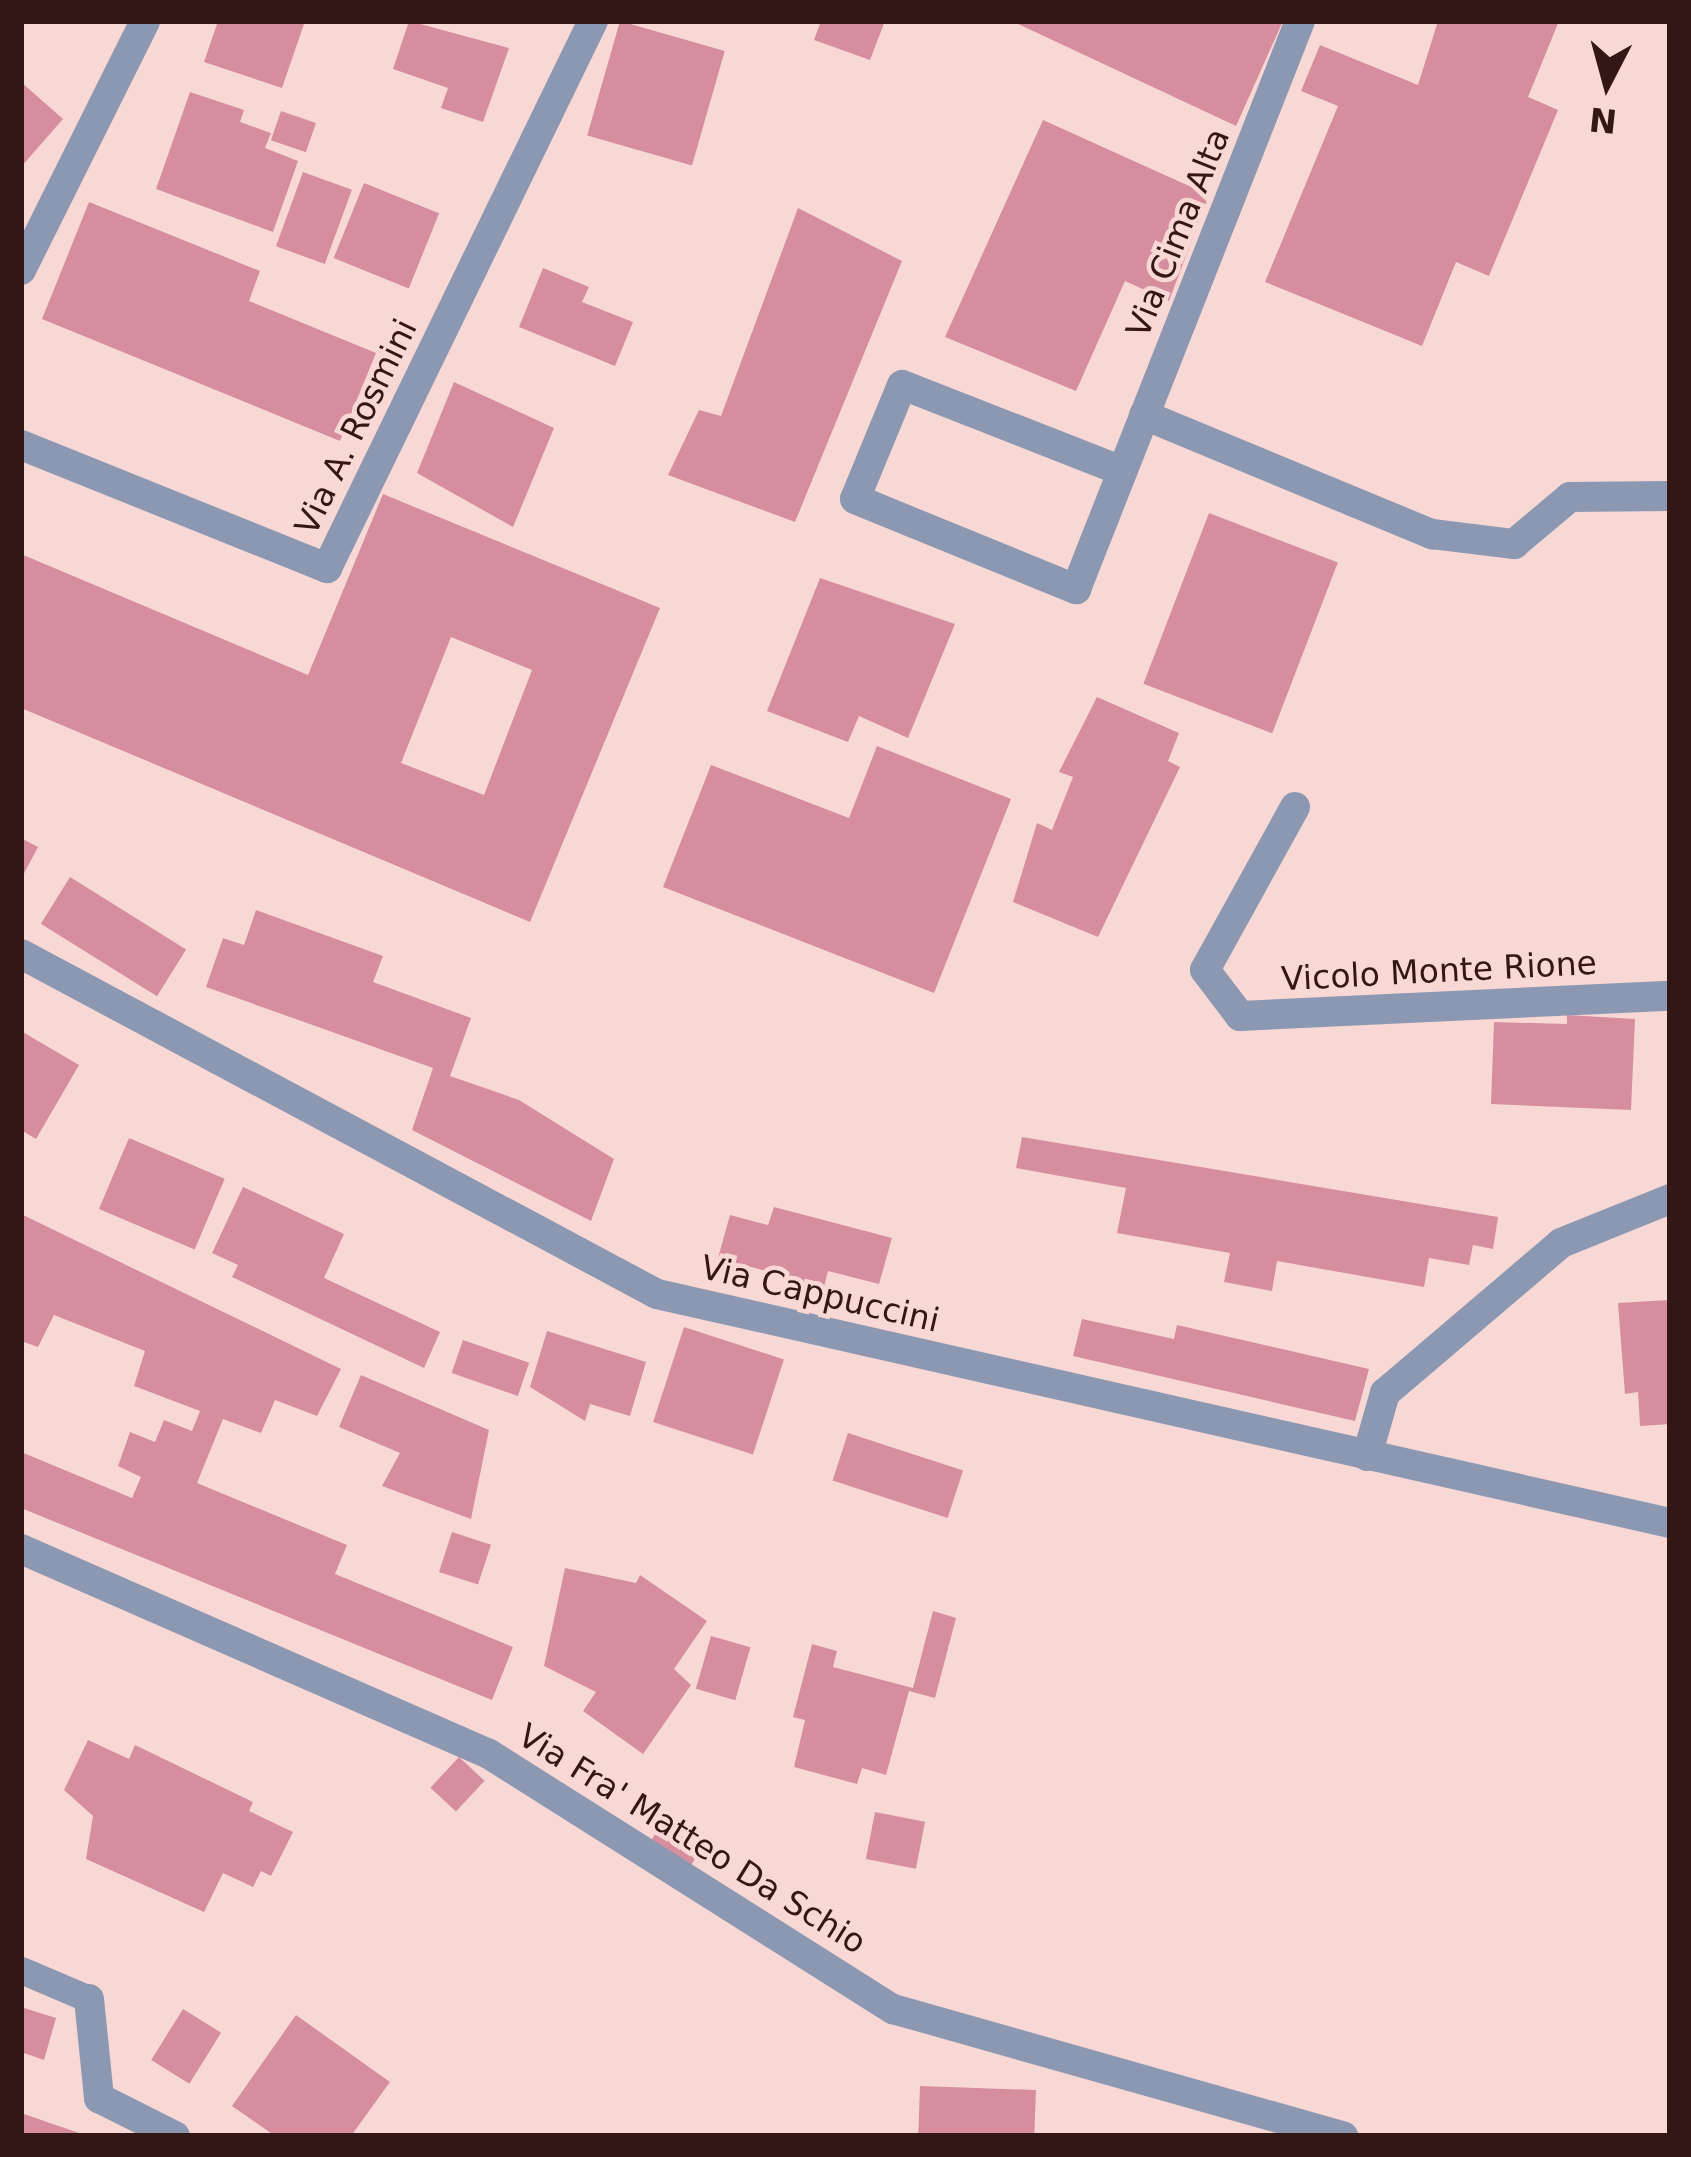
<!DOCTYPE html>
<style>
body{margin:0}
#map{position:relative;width:1691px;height:2157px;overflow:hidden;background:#f8d8d5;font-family:"DejaVu Sans",sans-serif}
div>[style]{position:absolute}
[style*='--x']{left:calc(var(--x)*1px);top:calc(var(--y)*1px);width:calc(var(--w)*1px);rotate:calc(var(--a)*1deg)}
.building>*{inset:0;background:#d68e9e;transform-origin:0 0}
.service>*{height:27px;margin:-13.5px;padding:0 13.5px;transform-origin:13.5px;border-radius:13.5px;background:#8c98b2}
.pedestrian>*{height:30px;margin:-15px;padding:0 15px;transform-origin:15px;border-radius:15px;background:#8c98b2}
.minor>*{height:30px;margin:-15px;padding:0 15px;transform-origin:15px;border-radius:15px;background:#8c98b2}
span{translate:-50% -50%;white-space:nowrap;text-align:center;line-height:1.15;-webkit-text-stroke:9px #f8d8d5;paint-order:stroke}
.street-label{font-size:33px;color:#331715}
.frame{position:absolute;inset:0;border:24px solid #331715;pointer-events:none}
.north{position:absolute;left:1547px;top:24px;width:120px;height:120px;-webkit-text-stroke:9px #f8d8d5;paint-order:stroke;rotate:186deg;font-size:33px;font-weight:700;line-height:48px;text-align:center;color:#331715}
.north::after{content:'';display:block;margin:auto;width:42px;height:54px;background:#331715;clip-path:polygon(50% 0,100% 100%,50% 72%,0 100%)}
</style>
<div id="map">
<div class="building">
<div style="clip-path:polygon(218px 21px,305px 21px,282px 88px,204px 62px)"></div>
<div style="clip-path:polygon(409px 21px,509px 48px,483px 122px,441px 108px,448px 88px,393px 69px)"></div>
<div style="left:620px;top:21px;width:109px;height:119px;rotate:16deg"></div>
<div style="clip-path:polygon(821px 21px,885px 21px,870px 60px,814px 40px)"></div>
<div style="clip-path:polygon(1012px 21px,1283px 21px,1236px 126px)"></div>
<div style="clip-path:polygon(1438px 21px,1559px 21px,1528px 97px,1558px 110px,1489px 276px,1456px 262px,1422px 346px,1265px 282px,1338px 106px,1301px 91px,1320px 45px,1418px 85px)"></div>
<div style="clip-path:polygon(21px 82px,63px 119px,21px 167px)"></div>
<div style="clip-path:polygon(190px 92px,244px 110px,240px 122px,271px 133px,265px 148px,298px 161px,273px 232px,156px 189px)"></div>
<div style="left:281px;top:111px;width:37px;height:31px;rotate:19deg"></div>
<div style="clip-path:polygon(1043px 120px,1209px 195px,1169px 301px,1125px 281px,1076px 391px,945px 337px)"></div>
<div style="left:303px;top:172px;width:52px;height:79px;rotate:20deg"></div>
<div style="left:364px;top:183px;width:81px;height:81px;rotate:22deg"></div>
<div style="clip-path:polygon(89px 202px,260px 271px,249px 301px,376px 353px,340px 441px,42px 319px)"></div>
<div style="clip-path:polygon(798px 208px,902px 261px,795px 522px,668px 475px,699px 410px,721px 416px)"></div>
<div style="clip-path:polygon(543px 268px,589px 287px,582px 302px,633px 322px,615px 366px,519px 327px)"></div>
<div style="clip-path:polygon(454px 382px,554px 428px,513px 527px,417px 473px)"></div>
<div style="clip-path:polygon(evenodd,383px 494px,660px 608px,530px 922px,21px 708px,21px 554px,308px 675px,383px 494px,451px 637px,532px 670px,484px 795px,401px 763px,451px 637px)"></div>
<div style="left:1209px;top:513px;width:138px;height:183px;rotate:21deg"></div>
<div style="clip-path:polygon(820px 578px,955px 624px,908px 738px,859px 716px,848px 742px,767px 711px)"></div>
<div style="clip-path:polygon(1097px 697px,1179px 733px,1168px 761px,1180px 767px,1098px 937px,1013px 902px,1037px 823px,1052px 830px,1073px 777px,1059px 772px)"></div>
<div style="clip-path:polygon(877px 746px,1011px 799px,934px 993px,663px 887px,711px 765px,849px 818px)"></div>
<div style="clip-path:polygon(21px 838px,38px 847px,21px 879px)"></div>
<div style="left:70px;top:877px;width:137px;height:55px;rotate:32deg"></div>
<div style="clip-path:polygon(256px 910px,383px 956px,373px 982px,471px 1018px,450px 1076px,519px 1100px,614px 1159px,591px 1221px,412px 1130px,433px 1068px,206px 987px,223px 938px,244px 945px)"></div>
<div style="clip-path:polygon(1567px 1015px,1635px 1019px,1631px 1110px,1491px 1104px,1494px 1022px,1567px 1024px)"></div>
<div style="clip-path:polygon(21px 1031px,79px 1065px,36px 1139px,21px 1130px)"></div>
<div style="clip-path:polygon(1022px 1137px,1498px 1217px,1493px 1249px,1473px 1245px,1469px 1265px,1429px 1258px,1424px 1287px,1277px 1261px,1272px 1291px,1224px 1282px,1230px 1253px,1117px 1233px,1126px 1188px,1016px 1168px)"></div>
<div style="left:129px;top:1138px;width:104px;height:77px;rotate:23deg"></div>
<div style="clip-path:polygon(243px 1187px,344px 1234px,324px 1278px,440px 1332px,424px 1368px,232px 1277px,238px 1265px,212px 1253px)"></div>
<div style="clip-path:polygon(774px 1207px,892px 1238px,879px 1284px,828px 1271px,824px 1287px,718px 1258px,730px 1215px,768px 1225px)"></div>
<div style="clip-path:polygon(21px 1214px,341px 1369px,317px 1416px,275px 1400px,261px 1433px,223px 1419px,197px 1483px,347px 1545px,335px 1574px,513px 1647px,492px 1700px,21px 1508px,21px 1452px,132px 1498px,141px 1477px,118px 1466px,130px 1432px,155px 1442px,164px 1420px,192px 1431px,200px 1411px,134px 1386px,145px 1351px,54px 1315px,38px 1347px,21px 1341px)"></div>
<div style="clip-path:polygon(1670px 1300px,1670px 1424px,1640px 1426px,1638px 1392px,1625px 1394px,1618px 1303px)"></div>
<div style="clip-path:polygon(1082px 1319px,1174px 1339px,1177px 1325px,1369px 1369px,1355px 1421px,1073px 1356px)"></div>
<div style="left:684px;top:1327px;width:105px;height:100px;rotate:18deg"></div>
<div style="clip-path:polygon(547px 1331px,646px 1362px,630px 1416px,590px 1404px,585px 1421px,530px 1387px)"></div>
<div style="left:463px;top:1340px;width:70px;height:35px;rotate:19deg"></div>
<div style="clip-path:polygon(361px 1375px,489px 1430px,471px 1519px,382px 1486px,400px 1453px,339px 1427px)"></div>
<div style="left:848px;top:1433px;width:121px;height:50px;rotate:18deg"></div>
<div style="left:452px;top:1532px;width:41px;height:42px;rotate:18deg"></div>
<div style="clip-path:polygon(565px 1568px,636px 1583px,640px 1575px,707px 1621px,674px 1669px,691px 1685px,643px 1754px,583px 1711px,596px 1692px,544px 1666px)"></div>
<div style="clip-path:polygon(933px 1611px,956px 1618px,935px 1698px,909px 1691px,886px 1775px,862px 1768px,857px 1784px,794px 1767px,805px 1720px,793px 1717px,812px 1644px,837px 1651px,833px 1667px,913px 1688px)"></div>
<div style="left:711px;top:1636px;width:41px;height:55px;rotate:16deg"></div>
<div style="clip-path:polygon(88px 1740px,129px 1759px,135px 1745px,253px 1802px,249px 1811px,293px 1832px,271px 1876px,261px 1871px,253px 1887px,223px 1873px,204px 1912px,86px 1859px,93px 1816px,64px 1790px)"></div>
<div style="left:459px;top:1757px;width:35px;height:42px;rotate:43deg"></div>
<div style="left:875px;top:1812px;width:51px;height:48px;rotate:11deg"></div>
<div style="left:661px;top:1824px;width:47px;height:25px;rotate:31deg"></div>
<div style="clip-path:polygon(21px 2007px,56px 2018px,44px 2060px,21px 2052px)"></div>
<div style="left:183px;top:2009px;width:45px;height:60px;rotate:32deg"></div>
<div style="clip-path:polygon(296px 2015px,390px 2082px,351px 2136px,275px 2136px,232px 2106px)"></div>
<div style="left:920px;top:2086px;width:116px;height:50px;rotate:2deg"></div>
<div style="clip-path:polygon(21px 2113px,85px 2135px,85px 2136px,21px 2136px)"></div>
</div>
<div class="service">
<div style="--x:21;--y:1970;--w:74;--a:23.1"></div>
</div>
<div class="pedestrian">
<div style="--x:1144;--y:415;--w:312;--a:22.5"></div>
<div style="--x:1432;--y:534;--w:83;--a:7"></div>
<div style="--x:1514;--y:544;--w:73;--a:-40"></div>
<div style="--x:1570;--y:497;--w:100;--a:-0.6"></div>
</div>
<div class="minor">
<div style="--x:21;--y:270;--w:278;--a:-63.5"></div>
<div style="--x:21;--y:445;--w:330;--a:21.9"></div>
<div style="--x:327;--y:568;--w:608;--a:-64.07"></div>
<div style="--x:1122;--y:471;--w:236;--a:-158.6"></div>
<div style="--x:902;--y:385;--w:123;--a:112.4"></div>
<div style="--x:855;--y:499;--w:239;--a:22.2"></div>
<div style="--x:1076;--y:589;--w:611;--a:-68.48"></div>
<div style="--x:1295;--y:807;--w:186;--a:118.9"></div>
<div style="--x:1205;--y:970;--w:58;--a:52.7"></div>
<div style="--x:1240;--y:1016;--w:430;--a:-2.7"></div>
<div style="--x:21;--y:954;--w:721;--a:28.13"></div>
<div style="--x:657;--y:1294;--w:1039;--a:12.74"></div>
<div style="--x:1367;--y:1456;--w:66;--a:-74.1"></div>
<div style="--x:1385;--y:1393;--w:231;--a:-40.4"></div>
<div style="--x:1561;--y:1243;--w:118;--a:-22"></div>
<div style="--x:21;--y:1549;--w:511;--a:23.66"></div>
<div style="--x:489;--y:1754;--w:478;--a:32.3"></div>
<div style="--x:893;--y:2009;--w:468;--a:15.8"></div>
<div style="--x:89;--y:1999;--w:100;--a:84.2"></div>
<div style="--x:99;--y:2098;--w:85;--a:26.6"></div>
</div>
<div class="street-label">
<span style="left:1178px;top:233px;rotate:-68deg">Via Cima Alta</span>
<span style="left:356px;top:427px;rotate:-64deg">Via A. Rosmini</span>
<span style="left:1439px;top:971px;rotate:-3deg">Vicolo Monte Rione</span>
<span style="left:820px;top:1294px;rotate:13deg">Via Cappuccini</span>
<span style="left:692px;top:1839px;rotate:32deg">Via Fra' Matteo Da Schio</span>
</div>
<div class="frame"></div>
<div class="north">N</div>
</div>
